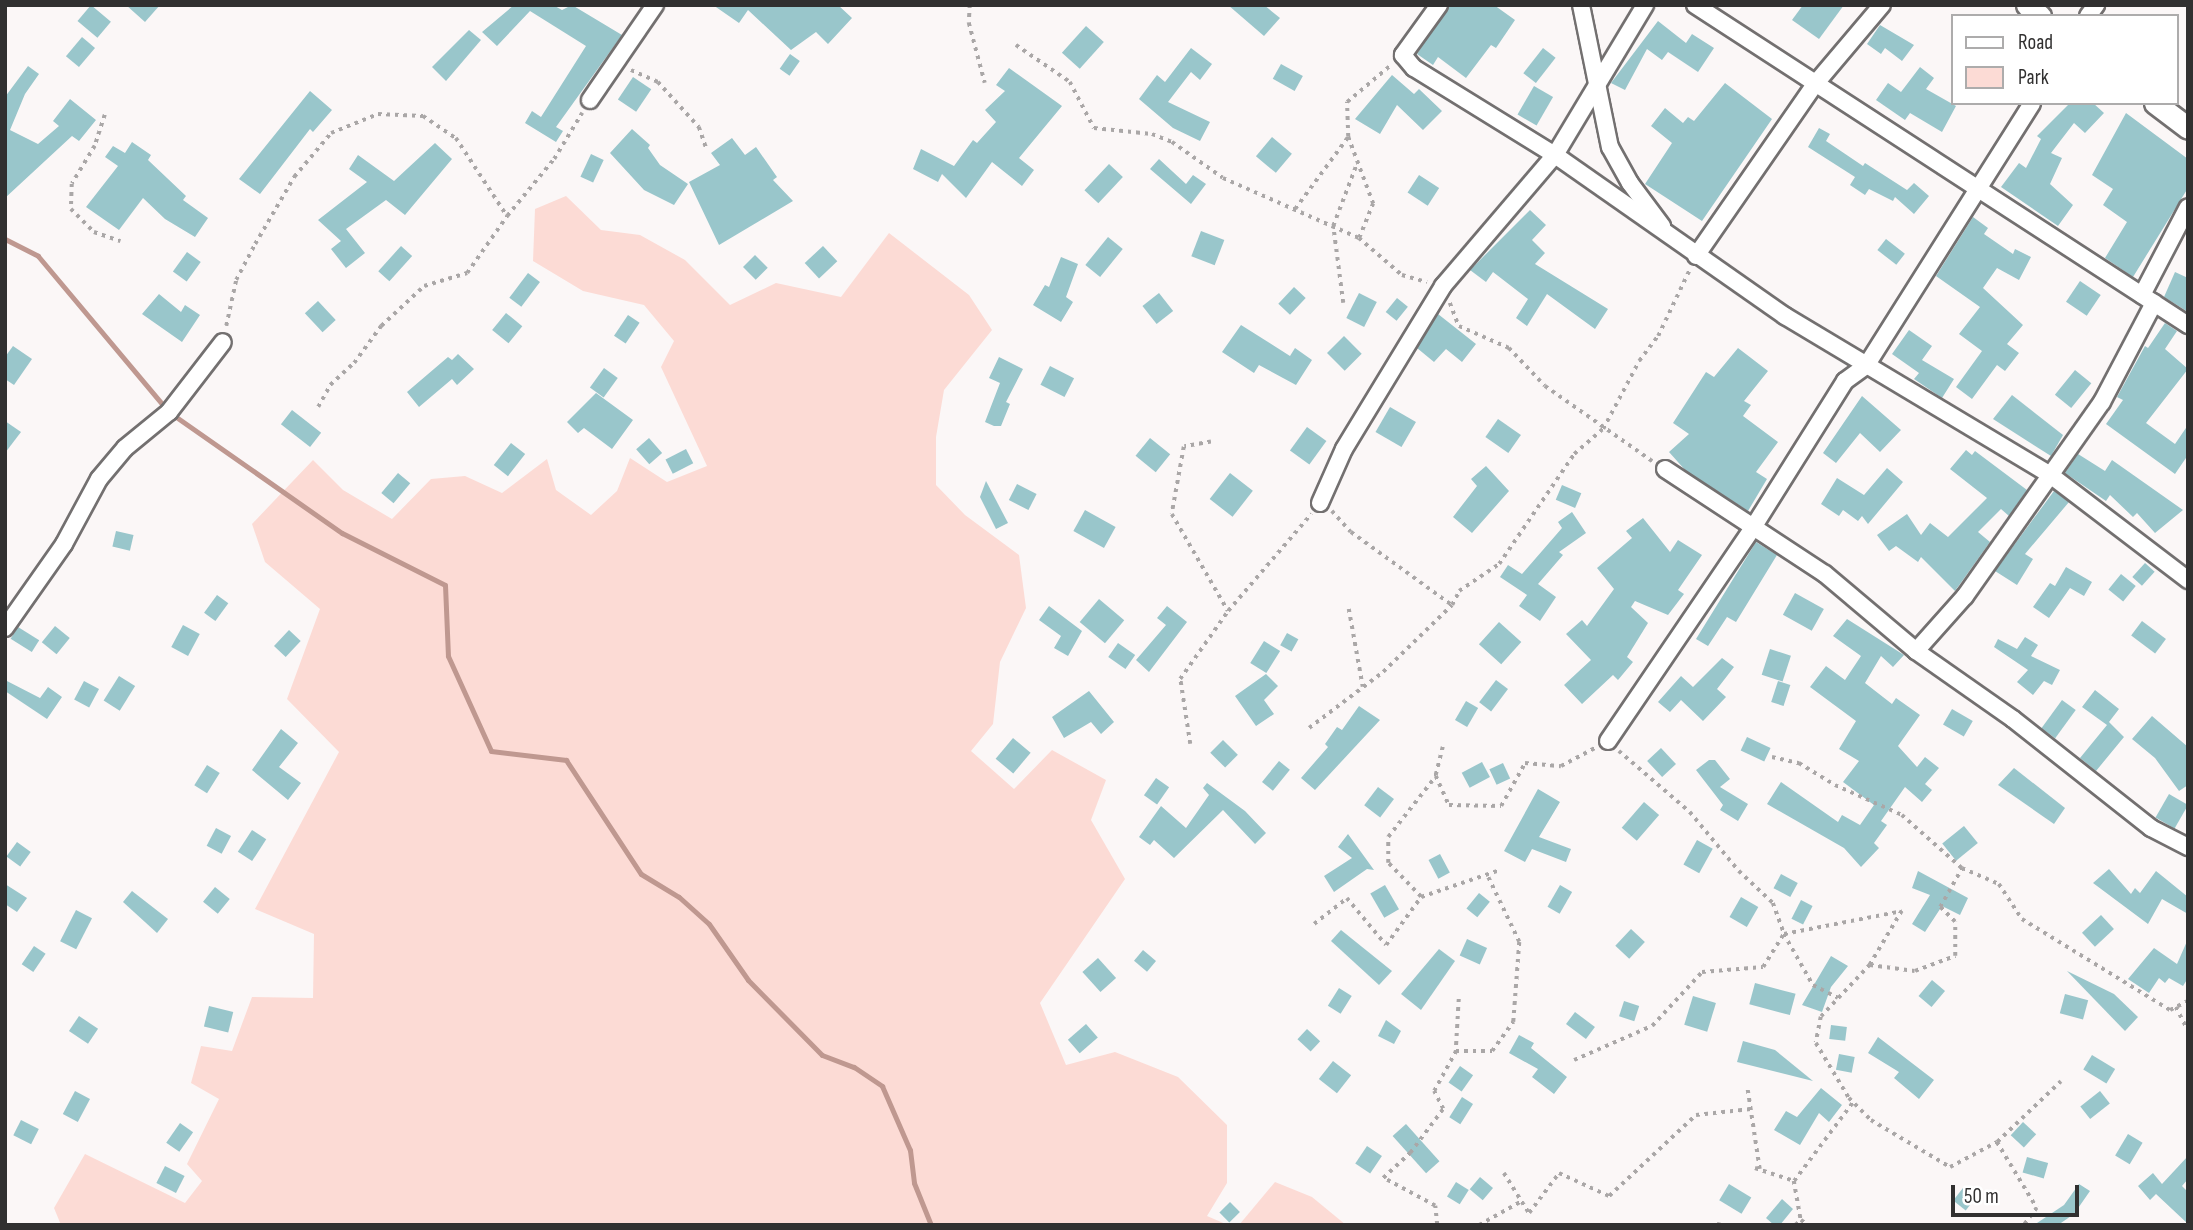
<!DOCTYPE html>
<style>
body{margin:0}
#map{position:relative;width:2193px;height:1230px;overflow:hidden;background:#fbf7f7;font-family:"Sofia Sans Condensed",sans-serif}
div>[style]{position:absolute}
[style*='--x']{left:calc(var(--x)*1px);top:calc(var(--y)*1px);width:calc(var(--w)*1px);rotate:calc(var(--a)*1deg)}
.green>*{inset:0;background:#fcdbd5}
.stream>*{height:5px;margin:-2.5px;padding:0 2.5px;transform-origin:2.5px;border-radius:2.5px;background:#bf9890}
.building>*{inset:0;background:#99c6cb;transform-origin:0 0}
.path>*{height:3.5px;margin-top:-1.75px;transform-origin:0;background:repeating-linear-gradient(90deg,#aaa7a7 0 3.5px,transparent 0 8.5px)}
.roads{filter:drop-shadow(2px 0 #737070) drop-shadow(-2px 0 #737070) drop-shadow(0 2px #737070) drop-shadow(0 -2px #737070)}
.minor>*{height:16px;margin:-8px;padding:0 8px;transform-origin:8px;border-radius:8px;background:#fff}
.tertiary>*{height:21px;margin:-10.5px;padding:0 10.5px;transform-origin:10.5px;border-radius:10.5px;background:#fff}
span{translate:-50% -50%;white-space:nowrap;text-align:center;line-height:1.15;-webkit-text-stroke:6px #fff;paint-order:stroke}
.frame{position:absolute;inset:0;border:7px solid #313030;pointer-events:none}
.legend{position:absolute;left:1951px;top:14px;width:228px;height:91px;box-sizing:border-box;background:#fff;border:2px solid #adacac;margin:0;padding:9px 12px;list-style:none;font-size:21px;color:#313030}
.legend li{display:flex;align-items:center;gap:14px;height:35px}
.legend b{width:35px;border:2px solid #adacac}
.scale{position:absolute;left:1951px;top:1185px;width:128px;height:32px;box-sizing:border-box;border:4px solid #313030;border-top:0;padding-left:9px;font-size:21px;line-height:24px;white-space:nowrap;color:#313030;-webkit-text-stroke:5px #fff;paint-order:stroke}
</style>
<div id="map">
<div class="green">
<div style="clip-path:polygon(566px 196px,601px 230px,640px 235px,685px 260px,730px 305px,776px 283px,841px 297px,889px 233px,969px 295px,992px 330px,944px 390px,936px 437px,936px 485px,965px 515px,1019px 555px,1026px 608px,1000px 662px,993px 724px,971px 751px,1014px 789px,1052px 750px,1106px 780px,1091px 820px,1125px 879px,1040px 1003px,1066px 1065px,1115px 1052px,1178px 1077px,1227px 1125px,1227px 1183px,1207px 1216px,1228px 1225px,61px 1225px,54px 1208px,85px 1154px,185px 1203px,202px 1181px,187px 1164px,219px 1099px,191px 1083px,201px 1046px,232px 1051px,252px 997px,313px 998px,314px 934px,255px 909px,339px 752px,287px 699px,320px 609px,265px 562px,252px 524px,313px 460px,343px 490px,392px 519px,431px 479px,465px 476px,502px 493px,547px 459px,556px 490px,591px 515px,617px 491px,630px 458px,667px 482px,707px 466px,661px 367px,674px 341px,644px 305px,583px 291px,533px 261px,535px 209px)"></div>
<div style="clip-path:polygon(1275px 1182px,1312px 1197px,1346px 1225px,1239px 1225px)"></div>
</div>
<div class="stream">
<div style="--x:5;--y:239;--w:37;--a:27"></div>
<div style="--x:38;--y:256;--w:204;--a:50"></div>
<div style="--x:169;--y:412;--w:211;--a:35"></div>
<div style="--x:342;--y:533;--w:115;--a:26.8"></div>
<div style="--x:445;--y:585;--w:71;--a:87.6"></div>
<div style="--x:448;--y:656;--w:104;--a:65.6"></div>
<div style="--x:491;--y:751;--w:76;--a:6.8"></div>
<div style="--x:566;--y:760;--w:136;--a:56.7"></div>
<div style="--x:641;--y:874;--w:44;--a:31.2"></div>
<div style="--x:679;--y:897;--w:40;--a:42"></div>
<div style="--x:709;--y:924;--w:68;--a:55.1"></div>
<div style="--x:748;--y:980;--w:105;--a:45.4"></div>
<div style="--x:822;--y:1055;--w:34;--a:21"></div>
<div style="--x:854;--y:1067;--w:34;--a:34"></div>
<div style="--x:882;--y:1086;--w:70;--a:66.4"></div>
<div style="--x:910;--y:1150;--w:33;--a:83"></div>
<div style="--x:914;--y:1183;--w:45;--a:68"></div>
</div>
<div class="building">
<div style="left:91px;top:5px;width:26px;height:21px;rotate:40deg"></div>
<div style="clip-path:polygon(126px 5px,160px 5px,145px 22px)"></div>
<div style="clip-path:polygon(514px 5px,553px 5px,562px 10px,572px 5px,622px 35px,556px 127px,563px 131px,556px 142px,525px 123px,532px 111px,541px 117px,586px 46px,530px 11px,497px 46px,482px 32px)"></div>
<div style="clip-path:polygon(713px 5px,838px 5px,852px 18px,828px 44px,816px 32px,791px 50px,748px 10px,739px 23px)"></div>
<div style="clip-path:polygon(1228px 5px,1264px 5px,1280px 18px,1264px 36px)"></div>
<div style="clip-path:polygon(1449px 5px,1494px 5px,1515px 20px,1496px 48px,1491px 45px,1466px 78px,1438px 57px,1433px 65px,1417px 54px)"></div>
<div style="clip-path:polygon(1803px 5px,1844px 5px,1819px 39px,1792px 20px)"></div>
<div style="clip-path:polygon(1658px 21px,1686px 43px,1692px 34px,1714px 48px,1698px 72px,1668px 52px,1662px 60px,1647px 49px,1625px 90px,1611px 83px)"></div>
<div style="clip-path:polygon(1880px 25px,1914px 45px,1902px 61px,1885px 48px,1881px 54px,1867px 44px)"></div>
<div style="left:1086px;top:26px;width:24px;height:36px;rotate:42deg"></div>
<div style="clip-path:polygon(469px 30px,481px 40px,446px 81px,432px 67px)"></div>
<div style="left:82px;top:37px;width:17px;height:25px;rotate:40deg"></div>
<div style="clip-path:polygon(1191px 48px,1212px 64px,1200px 80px,1191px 72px,1168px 102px,1210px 122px,1200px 141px,1173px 128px,1139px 99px,1157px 75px,1165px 82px)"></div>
<div style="left:1543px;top:48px;width:16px;height:32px;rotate:38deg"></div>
<div style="left:790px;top:54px;width:12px;height:18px;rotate:35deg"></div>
<div style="left:1281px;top:64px;width:25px;height:17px;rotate:29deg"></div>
<div style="clip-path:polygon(28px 66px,39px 74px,25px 94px,10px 130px,38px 144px,59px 126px,53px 121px,70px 99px,96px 120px,79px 141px,72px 136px,5px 198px,5px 97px)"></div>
<div style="clip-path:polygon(1920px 67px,1934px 78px,1926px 89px,1956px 106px,1942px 132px,1910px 113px,1905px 120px,1876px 100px,1888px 83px,1901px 92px)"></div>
<div style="clip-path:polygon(1009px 68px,1062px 106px,1019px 158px,1034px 170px,1022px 186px,992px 162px,966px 198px,942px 174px,938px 182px,913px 169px,921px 149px,954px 166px,973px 140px,977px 143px,996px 122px,985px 110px,1005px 91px,996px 85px)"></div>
<div style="clip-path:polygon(1392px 75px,1414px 94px,1419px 89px,1442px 111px,1423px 130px,1397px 105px,1380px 134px,1355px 119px)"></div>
<div style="left:633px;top:77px;width:22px;height:27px;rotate:34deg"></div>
<div style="clip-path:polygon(1725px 83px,1772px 119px,1702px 221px,1645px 184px,1672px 143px,1651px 126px,1665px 108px,1683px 123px,1688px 117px,1694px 121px)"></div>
<div style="left:1534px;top:86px;width:22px;height:33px;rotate:30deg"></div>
<div style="clip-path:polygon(310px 91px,332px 110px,313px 132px,310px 129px,260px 194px,239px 179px)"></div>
<div style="clip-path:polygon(2070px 103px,2093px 103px,2104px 113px,2085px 133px,2074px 123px,2051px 153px,2062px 158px,2050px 184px,2073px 205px,2058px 226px,2001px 187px,2019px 163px,2026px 168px,2041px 139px,2037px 136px)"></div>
<div style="clip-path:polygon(2126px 113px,2188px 159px,2188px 188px,2133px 277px,2105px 258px,2127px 222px,2103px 205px,2113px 189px,2092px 175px)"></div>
<div style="clip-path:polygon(1819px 128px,1830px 134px,1826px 141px,1863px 166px,1865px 163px,1907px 190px,1914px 183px,1929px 196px,1914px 214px,1895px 197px,1893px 201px,1869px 189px,1865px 195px,1850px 185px,1855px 177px,1808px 147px)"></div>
<div style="clip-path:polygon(632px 129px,650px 145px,648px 148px,660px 165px,688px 184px,674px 205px,644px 190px,610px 153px)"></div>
<div style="left:1272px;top:137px;width:26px;height:25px;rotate:40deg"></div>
<div style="clip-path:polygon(732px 138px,745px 155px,756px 147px,777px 177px,773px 180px,793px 201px,719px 245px,689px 182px,720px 165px,711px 153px)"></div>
<div style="clip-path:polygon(132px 142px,151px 155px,148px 160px,186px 196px,183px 200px,208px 218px,195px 237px,165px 219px,143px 198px,119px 230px,86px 207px,118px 166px,105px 157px,113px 146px,125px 153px)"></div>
<div style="clip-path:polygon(435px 143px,452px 159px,405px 215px,386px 200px,346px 229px,365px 253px,346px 268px,331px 249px,341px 241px,318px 220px,367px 182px,349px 169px,358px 155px,394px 181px)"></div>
<div style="left:591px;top:154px;width:14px;height:25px;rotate:25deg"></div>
<div style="clip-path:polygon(1159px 159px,1186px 184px,1193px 175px,1206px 184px,1191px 204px,1150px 169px)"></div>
<div style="left:1109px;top:164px;width:19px;height:36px;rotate:43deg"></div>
<div style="left:1419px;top:175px;width:24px;height:21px;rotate:33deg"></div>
<div style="clip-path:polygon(1530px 210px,1546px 225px,1532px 240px,1545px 253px,1535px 264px,1608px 309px,1595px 329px,1547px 294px,1527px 326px,1516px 318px,1528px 299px,1493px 272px,1486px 282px,1470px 270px)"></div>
<div style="clip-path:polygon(1973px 217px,1988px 228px,1984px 234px,2013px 254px,2015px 249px,2031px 257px,2019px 280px,1997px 268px,1983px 288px,2023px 325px,2007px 344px,2019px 353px,2005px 371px,1997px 365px,1972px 399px,1956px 387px,1982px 351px,1959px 334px,1980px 307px,1936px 276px)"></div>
<div style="left:1201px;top:231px;width:25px;height:27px;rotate:21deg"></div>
<div style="left:1108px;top:237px;width:19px;height:36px;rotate:39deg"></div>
<div style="left:1886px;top:239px;width:24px;height:14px;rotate:38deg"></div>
<div style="left:401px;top:246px;width:15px;height:34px;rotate:42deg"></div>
<div style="left:823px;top:246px;width:21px;height:25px;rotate:47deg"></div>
<div style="left:187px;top:252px;width:17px;height:24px;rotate:36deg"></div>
<div style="left:755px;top:255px;width:18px;height:17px;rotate:45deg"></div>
<div style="clip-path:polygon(1061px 257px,1078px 264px,1066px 297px,1073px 302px,1061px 322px,1033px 305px,1045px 285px,1049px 287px)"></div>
<div style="clip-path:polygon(2175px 272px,2188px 278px,2188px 312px,2164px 297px)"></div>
<div style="left:528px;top:273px;width:15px;height:31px;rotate:37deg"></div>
<div style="left:2080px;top:281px;width:25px;height:25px;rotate:34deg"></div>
<div style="left:1294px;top:287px;width:16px;height:23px;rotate:43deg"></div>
<div style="left:1159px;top:293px;width:23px;height:21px;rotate:52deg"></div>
<div style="left:1359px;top:293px;width:20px;height:28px;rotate:27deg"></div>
<div style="clip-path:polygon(159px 294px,181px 312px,185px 305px,200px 315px,182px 342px,142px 314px)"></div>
<div style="left:1397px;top:298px;width:14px;height:18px;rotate:39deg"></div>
<div style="left:318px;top:301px;width:26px;height:18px;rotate:47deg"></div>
<div style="left:506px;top:313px;width:21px;height:22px;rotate:39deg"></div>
<div style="clip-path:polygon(1438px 314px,1476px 344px,1462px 362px,1446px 349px,1434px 362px,1417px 348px)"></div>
<div style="left:628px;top:315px;width:14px;height:25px;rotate:34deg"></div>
<div style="clip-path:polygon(2165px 323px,2177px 331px,2165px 349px,2188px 369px,2146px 423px,2175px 444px,2188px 425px,2188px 455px,2175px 474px,2106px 424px,2123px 400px,2117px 397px,2145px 346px,2148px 348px)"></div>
<div style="clip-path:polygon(1241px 325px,1290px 356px,1295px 348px,1312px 360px,1296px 385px,1259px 365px,1254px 373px,1222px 352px)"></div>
<div style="clip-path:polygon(1909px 330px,1932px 346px,1922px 360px,1954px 379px,1942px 398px,1914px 379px,1919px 373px,1892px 354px)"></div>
<div style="left:1344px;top:336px;width:25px;height:24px;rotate:45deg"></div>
<div style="clip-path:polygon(13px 346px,32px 359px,14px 385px,5px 379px,5px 357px)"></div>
<div style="clip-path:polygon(1738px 348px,1768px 371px,1744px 401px,1751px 405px,1743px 416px,1778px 442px,1756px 472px,1767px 479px,1748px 511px,1686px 471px,1669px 452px,1689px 434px,1673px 423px,1706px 372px,1714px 377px)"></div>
<div style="clip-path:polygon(458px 354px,474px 369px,457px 385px,452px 379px,419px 407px,407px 392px,448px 357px,452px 360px)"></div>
<div style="clip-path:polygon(999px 357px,1023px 369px,1006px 402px,1010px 404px,1001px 426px,994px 426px,985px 422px,1000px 383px,989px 378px)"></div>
<div style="left:1050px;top:366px;width:27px;height:21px;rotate:27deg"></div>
<div style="left:604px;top:368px;width:17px;height:24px;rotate:36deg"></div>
<div style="left:2075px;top:370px;width:21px;height:32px;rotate:39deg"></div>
<div style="clip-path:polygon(596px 393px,633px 420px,612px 449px,584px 428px,578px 433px,567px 422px)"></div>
<div style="clip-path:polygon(2012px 395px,2063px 435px,2051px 456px,1993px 419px)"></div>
<div style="clip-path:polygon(1862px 396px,1901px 430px,1880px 452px,1860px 433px,1836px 463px,1823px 453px)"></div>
<div style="left:1390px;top:407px;width:30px;height:29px;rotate:30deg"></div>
<div style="left:292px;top:410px;width:37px;height:18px;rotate:38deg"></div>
<div style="left:1498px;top:419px;width:28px;height:22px;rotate:35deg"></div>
<div style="clip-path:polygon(5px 421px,21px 432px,5px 453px)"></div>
<div style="left:1307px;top:427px;width:24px;height:29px;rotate:36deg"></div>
<div style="left:649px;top:438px;width:20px;height:17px;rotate:49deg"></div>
<div style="left:1150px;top:438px;width:26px;height:23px;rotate:39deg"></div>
<div style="left:511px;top:443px;width:18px;height:28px;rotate:38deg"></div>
<div style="left:686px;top:449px;width:16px;height:23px;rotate:63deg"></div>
<div style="clip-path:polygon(1966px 450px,1972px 455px,1975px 451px,2027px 490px,2009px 516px,2001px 509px,1978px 532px,1990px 542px,1955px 591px,1921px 557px,1918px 562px,1896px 546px,1889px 551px,1877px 535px,1907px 514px,1921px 535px,1930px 523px,1948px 537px,1987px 498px,1950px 469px)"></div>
<div style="clip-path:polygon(2078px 454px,2105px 471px,2112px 460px,2183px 510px,2155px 533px,2137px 513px,2133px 517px,2110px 495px,2106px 501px,2065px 473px)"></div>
<div style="clip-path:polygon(1486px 466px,1509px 491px,1472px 533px,1453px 517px,1477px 486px,1471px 479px)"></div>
<div style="clip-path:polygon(1887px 468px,1903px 482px,1868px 524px,1862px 516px,1858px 521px,1843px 510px,1839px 516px,1821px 504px,1837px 478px,1864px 495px)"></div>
<div style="left:398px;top:473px;width:16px;height:26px;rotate:40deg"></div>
<div style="left:1230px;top:473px;width:29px;height:33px;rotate:38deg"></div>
<div style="clip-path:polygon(986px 481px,1008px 523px,996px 529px,980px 497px)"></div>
<div style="left:1017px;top:484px;width:22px;height:18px;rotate:27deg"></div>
<div style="left:1562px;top:485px;width:21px;height:16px;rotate:23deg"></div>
<div style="clip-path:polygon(2054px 491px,2069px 502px,2025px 554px,2033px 559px,2017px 585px,1995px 571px)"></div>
<div style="left:1085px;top:510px;width:35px;height:24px;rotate:29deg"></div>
<div style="clip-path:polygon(1572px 512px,1586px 533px,1559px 552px,1563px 555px,1538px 584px,1556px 597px,1540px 621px,1519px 606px,1527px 595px,1500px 577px,1508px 565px,1522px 574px,1562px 528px,1558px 522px)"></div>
<div style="clip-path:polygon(1643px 518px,1670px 552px,1678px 540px,1702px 555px,1678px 590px,1684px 594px,1668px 615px,1635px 601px,1631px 607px,1648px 623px,1627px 657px,1633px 662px,1618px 680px,1613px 675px,1582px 704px,1564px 685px,1591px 660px,1566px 634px,1582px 620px,1587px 626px,1614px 589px,1597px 568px,1632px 538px,1626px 531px)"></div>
<div style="left:116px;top:531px;width:18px;height:16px;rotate:13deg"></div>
<div style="clip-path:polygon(1756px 542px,1777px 555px,1736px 622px,1727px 617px,1708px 646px,1696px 639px)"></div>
<div style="left:2145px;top:563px;width:13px;height:19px;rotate:42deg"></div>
<div style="clip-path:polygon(2066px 567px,2092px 582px,2084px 596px,2070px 588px,2049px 618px,2033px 607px,2050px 583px,2055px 586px)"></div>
<div style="left:2121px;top:574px;width:19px;height:20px;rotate:39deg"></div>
<div style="left:1795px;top:593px;width:33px;height:25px;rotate:29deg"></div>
<div style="left:217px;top:595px;width:14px;height:22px;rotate:36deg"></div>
<div style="left:1099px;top:599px;width:33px;height:30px;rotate:40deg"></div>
<div style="clip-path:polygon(1049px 606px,1082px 631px,1068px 656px,1054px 648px,1061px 636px,1039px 620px)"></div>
<div style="clip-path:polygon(1167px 606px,1187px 622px,1149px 672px,1136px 660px,1166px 625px,1157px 618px)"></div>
<div style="clip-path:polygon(1847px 619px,1904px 655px,1893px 667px,1881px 656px,1865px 683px,1892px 704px,1896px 698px,1920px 715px,1898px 746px,1917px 767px,1925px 757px,1939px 768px,1925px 784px,1932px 790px,1922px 802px,1905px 787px,1881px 821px,1887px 825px,1874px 843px,1879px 848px,1861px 867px,1844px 848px,1767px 804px,1781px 782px,1838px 822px,1842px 815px,1860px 825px,1874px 805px,1843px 782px,1859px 761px,1839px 749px,1856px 721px,1810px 687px,1826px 666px,1845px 680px,1861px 656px,1833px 636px)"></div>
<div style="left:2142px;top:621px;width:30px;height:18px;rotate:37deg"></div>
<div style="left:1499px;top:622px;width:30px;height:30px;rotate:42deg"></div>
<div style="left:183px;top:625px;width:19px;height:25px;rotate:28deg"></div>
<div style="left:55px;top:626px;width:19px;height:21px;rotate:39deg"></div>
<div style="left:18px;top:627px;width:25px;height:14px;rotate:32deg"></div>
<div style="left:289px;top:630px;width:16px;height:22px;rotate:43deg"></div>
<div style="left:1287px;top:633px;width:13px;height:14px;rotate:29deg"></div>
<div style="clip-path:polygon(2025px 637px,2038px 645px,2031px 656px,2060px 670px,2052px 685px,2044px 681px,2033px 695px,2017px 682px,2028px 670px,1994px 647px,1998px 639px,2017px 649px)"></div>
<div style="left:1264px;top:641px;width:19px;height:26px;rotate:32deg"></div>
<div style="left:1118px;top:643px;width:21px;height:17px;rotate:35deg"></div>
<div style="left:1770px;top:649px;width:22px;height:27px;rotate:18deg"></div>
<div style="clip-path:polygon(1722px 658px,1734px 667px,1717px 689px,1726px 697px,1703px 721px,1681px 700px,1670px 712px,1658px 702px,1681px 676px,1693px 687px)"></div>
<div style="clip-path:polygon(1266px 674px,1278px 686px,1264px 700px,1274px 714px,1256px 726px,1235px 696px)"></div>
<div style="left:119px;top:676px;width:19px;height:29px;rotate:32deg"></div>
<div style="clip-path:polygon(5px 680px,40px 698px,48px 687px,62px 697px,47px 719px,5px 691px)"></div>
<div style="left:1496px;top:680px;width:15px;height:28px;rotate:37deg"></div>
<div style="left:84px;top:681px;width:17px;height:21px;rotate:28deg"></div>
<div style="left:1778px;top:681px;width:13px;height:22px;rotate:18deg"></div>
<div style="clip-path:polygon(2095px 690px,2119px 709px,2109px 722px,2124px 737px,2096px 771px,2080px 758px,2107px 725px,2082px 707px)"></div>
<div style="clip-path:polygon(1089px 691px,1114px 722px,1101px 734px,1091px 722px,1064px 738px,1052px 717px)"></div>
<div style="left:2062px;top:700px;width:17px;height:35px;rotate:36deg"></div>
<div style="left:1466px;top:701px;width:14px;height:22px;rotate:30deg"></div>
<div style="clip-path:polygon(1359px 706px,1380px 720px,1315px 790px,1301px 778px,1328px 747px,1325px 744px,1337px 727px,1342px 730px)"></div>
<div style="left:1952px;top:709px;width:24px;height:18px;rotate:30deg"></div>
<div style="clip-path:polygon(2152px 716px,2188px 747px,2188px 785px,2179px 791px,2155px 758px,2132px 739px)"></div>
<div style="clip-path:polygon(281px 729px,298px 743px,279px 767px,301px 783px,288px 800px,252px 770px)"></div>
<div style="left:1747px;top:737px;width:26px;height:15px;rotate:25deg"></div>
<div style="left:1013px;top:738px;width:23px;height:27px;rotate:40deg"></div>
<div style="left:1223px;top:740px;width:21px;height:18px;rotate:45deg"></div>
<div style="left:1661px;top:748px;width:22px;height:19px;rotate:47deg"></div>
<div style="clip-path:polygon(1709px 760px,1715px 760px,1730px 779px,1720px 787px,1748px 804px,1738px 821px,1720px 810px,1723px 805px,1696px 770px)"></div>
<div style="left:1279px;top:761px;width:14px;height:27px;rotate:39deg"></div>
<div style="left:1482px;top:762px;width:17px;height:23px;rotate:62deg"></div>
<div style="left:1503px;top:763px;width:17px;height:15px;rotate:65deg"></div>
<div style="left:207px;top:765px;width:15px;height:24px;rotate:32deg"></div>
<div style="clip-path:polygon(2014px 768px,2065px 808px,2054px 824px,1998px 785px)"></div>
<div style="left:1156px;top:778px;width:16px;height:21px;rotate:35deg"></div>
<div style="clip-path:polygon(1207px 783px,1245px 811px,1266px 833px,1255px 844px,1223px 810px,1174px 858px,1154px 840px,1150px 845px,1139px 837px,1161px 806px,1186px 828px,1209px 795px,1203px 788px)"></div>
<div style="left:1378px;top:787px;width:20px;height:23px;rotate:37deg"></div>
<div style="clip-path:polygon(1538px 789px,1560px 802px,1539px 837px,1571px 849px,1566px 862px,1532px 849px,1525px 862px,1504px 851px)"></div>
<div style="left:2169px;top:794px;width:22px;height:27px;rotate:30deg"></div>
<div style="left:1644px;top:802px;width:20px;height:34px;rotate:41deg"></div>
<div style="left:1964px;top:826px;width:22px;height:28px;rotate:51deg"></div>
<div style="left:216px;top:828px;width:17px;height:20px;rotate:28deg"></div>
<div style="left:252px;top:830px;width:17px;height:26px;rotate:33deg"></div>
<div style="clip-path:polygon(1348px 834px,1374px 870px,1367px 869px,1334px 892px,1324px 876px,1352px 858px,1338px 847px)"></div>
<div style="left:1697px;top:840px;width:18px;height:28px;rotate:29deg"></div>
<div style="left:17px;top:842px;width:17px;height:18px;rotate:36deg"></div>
<div style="left:1440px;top:854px;width:21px;height:13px;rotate:62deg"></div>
<div style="clip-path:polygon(2109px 869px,2131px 894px,2135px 888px,2140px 893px,2156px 871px,2188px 897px,2188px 914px,2162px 899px,2148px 924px,2093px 883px)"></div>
<div style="clip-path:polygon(1918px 871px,1968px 898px,1960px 915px,1942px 906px,1925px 932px,1912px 924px,1930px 895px,1912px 888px)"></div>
<div style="left:1781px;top:874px;width:19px;height:16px;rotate:28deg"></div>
<div style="clip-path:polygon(5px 884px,27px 898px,17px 912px,5px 904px)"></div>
<div style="left:1385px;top:885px;width:28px;height:17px;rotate:60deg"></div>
<div style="left:1560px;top:885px;width:14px;height:25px;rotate:30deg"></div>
<div style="left:215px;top:887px;width:19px;height:19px;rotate:39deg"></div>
<div style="clip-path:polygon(132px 891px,168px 919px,157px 933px,123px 902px)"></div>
<div style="left:1479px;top:893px;width:14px;height:20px;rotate:39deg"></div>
<div style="left:1741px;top:897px;width:20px;height:23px;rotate:30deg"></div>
<div style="left:1801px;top:900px;width:13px;height:21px;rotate:27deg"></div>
<div style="left:76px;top:910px;width:18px;height:35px;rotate:27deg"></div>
<div style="left:2101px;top:915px;width:19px;height:26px;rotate:47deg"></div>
<div style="left:1631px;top:929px;width:19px;height:23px;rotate:43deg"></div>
<div style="clip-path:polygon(1341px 930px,1392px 971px,1379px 985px,1331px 941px)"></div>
<div style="left:1467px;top:939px;width:22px;height:18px;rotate:24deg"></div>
<div style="clip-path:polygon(2188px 939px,2188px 978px,2183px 986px,2169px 978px,2165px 983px,2159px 978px,2149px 993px,2128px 979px,2154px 948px,2177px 964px)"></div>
<div style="left:34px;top:946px;width:14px;height:22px;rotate:34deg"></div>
<div style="clip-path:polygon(1439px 949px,1455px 961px,1421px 1010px,1401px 994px)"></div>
<div style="left:1143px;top:950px;width:17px;height:14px;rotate:40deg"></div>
<div style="clip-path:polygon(1831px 956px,1848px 966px,1831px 987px,1822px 1012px,1802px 1005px)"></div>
<div style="left:1098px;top:958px;width:27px;height:21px;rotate:48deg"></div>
<div style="clip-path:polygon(2067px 971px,2114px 994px,2138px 1017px,2125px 1031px)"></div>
<div style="left:1932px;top:980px;width:17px;height:21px;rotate:40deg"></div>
<div style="left:1755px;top:983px;width:42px;height:22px;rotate:15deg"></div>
<div style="left:1339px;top:988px;width:15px;height:21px;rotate:32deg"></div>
<div style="left:2065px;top:994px;width:24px;height:20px;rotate:15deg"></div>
<div style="left:1693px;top:996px;width:24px;height:30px;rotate:17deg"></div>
<div style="left:1624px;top:1001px;width:16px;height:16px;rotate:18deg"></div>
<div style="left:209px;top:1006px;width:25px;height:21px;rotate:14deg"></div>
<div style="left:1575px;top:1012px;width:25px;height:15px;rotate:37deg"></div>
<div style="left:79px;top:1016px;width:23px;height:18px;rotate:34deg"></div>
<div style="clip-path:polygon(1386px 1020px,1401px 1031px,1394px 1044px,1378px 1036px)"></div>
<div style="left:1086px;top:1024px;width:18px;height:24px;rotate:49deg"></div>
<div style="left:1831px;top:1025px;width:16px;height:14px;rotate:7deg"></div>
<div style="left:1307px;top:1029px;width:18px;height:14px;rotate:43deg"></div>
<div style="clip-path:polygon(1519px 1035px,1534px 1043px,1531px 1048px,1567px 1077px,1554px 1094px,1532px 1077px,1538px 1069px,1509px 1053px)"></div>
<div style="clip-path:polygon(1878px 1037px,1934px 1080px,1919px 1099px,1894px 1078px,1899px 1072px,1868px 1053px)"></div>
<div style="clip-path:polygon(1743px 1041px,1775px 1050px,1813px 1081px,1737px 1062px)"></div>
<div style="left:1839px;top:1054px;width:16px;height:16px;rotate:11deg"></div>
<div style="left:2092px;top:1055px;width:27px;height:17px;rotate:31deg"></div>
<div style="left:1333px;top:1061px;width:23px;height:23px;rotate:38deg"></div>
<div style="left:1460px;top:1066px;width:16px;height:20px;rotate:35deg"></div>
<div style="clip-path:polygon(1821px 1088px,1842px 1105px,1829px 1122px,1819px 1113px,1800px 1145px,1774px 1130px,1786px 1111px,1797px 1117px)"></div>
<div style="left:75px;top:1091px;width:17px;height:26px;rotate:28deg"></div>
<div style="left:2100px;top:1091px;width:16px;height:25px;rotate:52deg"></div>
<div style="left:1462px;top:1097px;width:13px;height:24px;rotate:32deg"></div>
<div style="left:21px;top:1120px;width:20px;height:17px;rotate:27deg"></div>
<div style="left:2023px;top:1122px;width:18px;height:18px;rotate:43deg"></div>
<div style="left:180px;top:1123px;width:16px;height:24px;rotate:35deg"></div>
<div style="left:1406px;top:1124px;width:50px;height:18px;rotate:48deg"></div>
<div style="left:2128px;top:1134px;width:17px;height:25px;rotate:31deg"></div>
<div style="left:1367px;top:1146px;width:18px;height:21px;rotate:34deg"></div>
<div style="clip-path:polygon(2188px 1156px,2188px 1179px,2182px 1186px,2188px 1192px,2188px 1224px,2156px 1194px,2150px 1200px,2138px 1186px,2153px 1173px,2162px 1184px)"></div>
<div style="left:2027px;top:1157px;width:22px;height:16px;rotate:16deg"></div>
<div style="left:165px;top:1166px;width:22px;height:19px;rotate:27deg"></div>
<div style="left:1480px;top:1177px;width:17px;height:16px;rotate:40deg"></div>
<div style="left:1456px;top:1182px;width:15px;height:17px;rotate:32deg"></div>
<div style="left:1729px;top:1184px;width:26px;height:19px;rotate:31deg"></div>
<div style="clip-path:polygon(2079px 1184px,2090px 1191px,2074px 1214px,2058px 1225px,2034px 1225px,2064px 1205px)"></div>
<div style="left:1963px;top:1188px;width:16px;height:16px;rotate:38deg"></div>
<div style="clip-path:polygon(1782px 1199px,1793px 1209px,1780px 1225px,1774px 1225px,1766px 1218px)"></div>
<div style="left:1230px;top:1202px;width:14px;height:15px;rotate:45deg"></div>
</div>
<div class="path">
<div style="--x:970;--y:5;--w:18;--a:93"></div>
<div style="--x:969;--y:23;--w:62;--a:75.1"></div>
<div style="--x:1016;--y:45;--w:65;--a:34.4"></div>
<div style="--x:1070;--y:82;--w:52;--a:62.4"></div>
<div style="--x:1094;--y:128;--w:58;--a:5.9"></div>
<div style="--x:1152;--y:134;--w:22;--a:22"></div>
<div style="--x:1172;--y:142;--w:62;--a:35.2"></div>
<div style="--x:1223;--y:178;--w:149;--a:23.8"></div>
<div style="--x:1359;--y:238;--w:57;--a:40.7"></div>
<div style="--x:1402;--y:275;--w:26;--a:16"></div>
<div style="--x:631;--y:70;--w:30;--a:24"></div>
<div style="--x:658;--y:82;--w:61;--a:47.7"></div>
<div style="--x:699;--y:127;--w:24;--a:71"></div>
<div style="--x:105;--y:115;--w:33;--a:108"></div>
<div style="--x:95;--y:146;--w:44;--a:121.2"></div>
<div style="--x:72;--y:184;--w:25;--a:92"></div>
<div style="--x:71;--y:209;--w:33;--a:45"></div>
<div style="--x:94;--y:232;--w:28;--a:19"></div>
<div style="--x:1295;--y:209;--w:89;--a:-53.6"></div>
<div style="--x:1359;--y:238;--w:37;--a:-68"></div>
<div style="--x:1373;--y:204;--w:72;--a:-110.5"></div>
<div style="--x:1348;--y:137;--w:35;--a:-92"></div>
<div style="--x:1347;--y:102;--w:57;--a:-40.1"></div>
<div style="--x:1343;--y:303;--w:78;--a:-97.4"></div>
<div style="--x:1333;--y:226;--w:67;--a:-69.1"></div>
<div style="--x:1450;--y:303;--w:25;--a:69"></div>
<div style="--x:1459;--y:326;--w:55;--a:23.7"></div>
<div style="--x:1509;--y:348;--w:52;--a:46.5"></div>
<div style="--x:1545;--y:386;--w:131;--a:35"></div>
<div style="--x:226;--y:326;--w:47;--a:-77.7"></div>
<div style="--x:236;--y:280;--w:41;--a:-62.2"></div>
<div style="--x:255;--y:244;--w:78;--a:-59.8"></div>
<div style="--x:294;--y:177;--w:57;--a:-49.9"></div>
<div style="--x:331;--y:133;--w:51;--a:-22"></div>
<div style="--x:378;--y:114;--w:45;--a:2.5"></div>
<div style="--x:423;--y:116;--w:40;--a:34"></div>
<div style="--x:456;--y:138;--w:93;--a:56.8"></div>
<div style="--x:507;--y:216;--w:74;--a:-50.5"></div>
<div style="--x:554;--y:159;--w:54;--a:-58.7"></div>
<div style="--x:318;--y:407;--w:25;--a:-61"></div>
<div style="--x:330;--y:385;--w:33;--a:-43"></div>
<div style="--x:354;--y:363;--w:46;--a:-53.9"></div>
<div style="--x:381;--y:326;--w:59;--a:-42.9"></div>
<div style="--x:424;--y:286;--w:45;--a:-16.8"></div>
<div style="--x:467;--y:273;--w:70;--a:-54.9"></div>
<div style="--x:1211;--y:442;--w:27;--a:170"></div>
<div style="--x:1184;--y:447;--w:68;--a:100.2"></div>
<div style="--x:1172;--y:514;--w:112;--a:60"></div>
<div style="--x:1332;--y:511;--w:28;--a:48"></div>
<div style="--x:1351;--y:532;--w:125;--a:35.9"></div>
<div style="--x:1452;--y:605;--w:16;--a:-63"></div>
<div style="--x:1459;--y:591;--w:48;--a:-34"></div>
<div style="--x:1499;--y:564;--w:133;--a:-55.7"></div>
<div style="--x:1574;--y:454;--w:38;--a:-41"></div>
<div style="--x:1603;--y:429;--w:77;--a:-62.1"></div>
<div style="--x:1639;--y:361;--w:31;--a:-53"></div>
<div style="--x:1658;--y:336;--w:72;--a:-64.5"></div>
<div style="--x:1349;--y:609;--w:79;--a:79.8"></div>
<div style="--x:1309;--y:728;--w:93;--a:-37.1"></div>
<div style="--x:1383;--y:672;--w:96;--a:-44.2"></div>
<div style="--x:1190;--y:744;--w:66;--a:-98.7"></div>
<div style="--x:1180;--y:679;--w:83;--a:-54.8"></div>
<div style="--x:1228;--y:611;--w:128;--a:-49.4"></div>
<div style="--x:1443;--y:747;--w:30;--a:104"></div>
<div style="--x:1436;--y:776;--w:32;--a:66"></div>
<div style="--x:1449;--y:805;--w:52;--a:1.1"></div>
<div style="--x:1501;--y:806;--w:49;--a:-60.8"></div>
<div style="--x:1525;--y:763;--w:36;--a:5"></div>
<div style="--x:1561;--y:766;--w:38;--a:-28"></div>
<div style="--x:1619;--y:751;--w:94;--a:40.7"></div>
<div style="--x:1690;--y:812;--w:77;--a:50.3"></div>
<div style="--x:1739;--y:871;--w:47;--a:43.3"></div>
<div style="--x:1773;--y:903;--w:33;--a:70"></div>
<div style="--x:1784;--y:934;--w:59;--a:60.4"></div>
<div style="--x:1813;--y:985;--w:28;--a:27"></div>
<div style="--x:1772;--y:757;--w:28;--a:13"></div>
<div style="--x:1799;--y:763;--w:42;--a:31.4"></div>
<div style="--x:1835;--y:785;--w:73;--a:24.1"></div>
<div style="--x:1902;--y:815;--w:80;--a:41.5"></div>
<div style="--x:1962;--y:868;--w:40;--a:23.4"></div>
<div style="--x:1999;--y:884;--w:42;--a:56.7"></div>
<div style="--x:2022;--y:919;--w:174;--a:31.6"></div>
<div style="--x:2170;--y:1010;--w:20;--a:-27"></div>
<div style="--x:1421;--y:897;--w:83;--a:-18.9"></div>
<div style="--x:1902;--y:911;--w:63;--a:120.7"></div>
<div style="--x:1870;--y:965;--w:71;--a:133.3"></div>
<div style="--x:1821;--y:1017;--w:26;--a:101"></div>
<div style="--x:1816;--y:1043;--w:64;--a:59"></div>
<div style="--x:1849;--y:1098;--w:31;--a:45"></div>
<div style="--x:1871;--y:1120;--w:92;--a:30.7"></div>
<div style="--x:1950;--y:1167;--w:53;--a:-28"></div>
<div style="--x:1997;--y:1142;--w:88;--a:-43.6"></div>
<div style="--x:1314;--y:924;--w:42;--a:-38.2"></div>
<div style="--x:1347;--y:898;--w:61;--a:50.3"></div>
<div style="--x:1386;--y:945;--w:59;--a:-53.9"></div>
<div style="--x:1421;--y:897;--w:47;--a:-134.1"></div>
<div style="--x:1388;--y:863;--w:26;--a:-90"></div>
<div style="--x:1388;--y:837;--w:78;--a:-51.8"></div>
<div style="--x:1870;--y:965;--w:45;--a:7.6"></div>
<div style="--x:1915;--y:971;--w:43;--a:-20.6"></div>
<div style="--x:1955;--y:956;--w:34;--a:-90"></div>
<div style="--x:1955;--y:922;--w:21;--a:-135"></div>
<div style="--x:1940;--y:907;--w:45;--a:-60.6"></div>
<div style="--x:1459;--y:999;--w:52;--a:93.3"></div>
<div style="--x:1456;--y:1051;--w:36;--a:0"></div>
<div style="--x:1492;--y:1051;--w:36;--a:-54"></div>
<div style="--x:1513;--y:1022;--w:80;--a:-85.7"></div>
<div style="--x:1519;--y:942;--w:76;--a:-115.6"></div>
<div style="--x:2176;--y:1007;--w:27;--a:63"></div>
<div style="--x:1574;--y:1060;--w:85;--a:-23.6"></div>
<div style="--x:1652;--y:1026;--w:74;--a:-47.2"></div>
<div style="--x:1702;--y:972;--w:61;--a:-4.7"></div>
<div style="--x:1763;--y:967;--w:39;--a:-58"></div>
<div style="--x:1784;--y:934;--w:120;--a:-11"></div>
<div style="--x:1748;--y:1090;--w:80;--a:81.4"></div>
<div style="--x:1997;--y:1142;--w:77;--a:58.8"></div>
<div style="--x:2037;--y:1208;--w:21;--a:127"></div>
<div style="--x:1755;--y:1168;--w:41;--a:18.4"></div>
<div style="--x:1794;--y:1181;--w:99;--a:-53.2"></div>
<div style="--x:1504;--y:1173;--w:47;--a:58"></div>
<div style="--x:1529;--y:1213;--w:50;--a:-53.1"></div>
<div style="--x:1559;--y:1173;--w:55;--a:24.7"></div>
<div style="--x:1609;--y:1196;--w:119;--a:-43"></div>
<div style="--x:1696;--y:1115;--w:55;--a:-6.2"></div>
<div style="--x:1794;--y:1181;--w:40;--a:80"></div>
<div style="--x:1801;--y:1220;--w:9;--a:36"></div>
<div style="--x:1717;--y:1224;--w:5;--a:11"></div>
<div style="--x:1437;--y:1225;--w:19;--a:-96"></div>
<div style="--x:1435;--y:1206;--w:59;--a:-151.7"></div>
<div style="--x:1383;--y:1178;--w:37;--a:-43"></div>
<div style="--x:1410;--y:1153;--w:55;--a:-53.1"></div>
<div style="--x:1443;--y:1109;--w:20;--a:-117"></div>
<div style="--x:1434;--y:1091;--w:46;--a:-61.2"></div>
<div style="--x:1479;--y:1225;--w:49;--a:-29.2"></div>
<div style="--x:1795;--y:1225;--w:8;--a:-40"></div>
</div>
<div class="roads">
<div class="minor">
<div style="--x:1439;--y:5;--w:62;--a:125.8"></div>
<div style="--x:1403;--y:55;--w:17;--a:50"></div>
<div style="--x:1414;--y:68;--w:166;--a:31.7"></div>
<div style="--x:1555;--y:155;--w:281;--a:35"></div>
<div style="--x:1785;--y:316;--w:308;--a:30.9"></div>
<div style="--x:2049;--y:474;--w:175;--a:37.3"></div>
<div style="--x:1581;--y:5;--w:145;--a:78.5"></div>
<div style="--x:1610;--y:147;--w:41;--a:60.9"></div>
<div style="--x:1630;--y:183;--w:54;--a:53.3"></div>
<div style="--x:1695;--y:5;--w:588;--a:32.99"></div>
<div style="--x:2088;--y:16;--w:14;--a:-54"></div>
<div style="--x:590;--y:100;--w:115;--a:-55.6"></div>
<div style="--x:1696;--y:256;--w:211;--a:-55.3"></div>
<div style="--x:1816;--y:83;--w:102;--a:-49.8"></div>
<div style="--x:2142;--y:295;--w:99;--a:-62.4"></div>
<div style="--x:1665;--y:469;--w:191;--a:33.3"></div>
<div style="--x:1825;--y:574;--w:119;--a:40.2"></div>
<div style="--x:1916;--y:651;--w:118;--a:35"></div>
<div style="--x:2013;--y:719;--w:176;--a:38.3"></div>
<div style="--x:2151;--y:828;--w:42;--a:27.2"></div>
<div style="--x:1320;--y:503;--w:59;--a:-66"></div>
<div style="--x:1344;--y:449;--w:191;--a:-58.7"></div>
<div style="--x:1443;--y:286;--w:172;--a:-49.5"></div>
<div style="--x:1555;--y:155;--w:175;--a:-59"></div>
<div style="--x:5;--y:628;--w:103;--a:-54.9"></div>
<div style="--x:64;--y:544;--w:74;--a:-61.7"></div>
<div style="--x:99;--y:479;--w:40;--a:-50"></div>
<div style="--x:125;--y:448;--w:57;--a:-39.3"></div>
<div style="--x:169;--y:412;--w:88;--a:-52.4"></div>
<div style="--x:1916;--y:651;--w:74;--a:-48.3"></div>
<div style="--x:1965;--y:596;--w:237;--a:-54.8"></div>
<div style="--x:2102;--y:402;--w:112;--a:-62.3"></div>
<div style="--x:1608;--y:741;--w:260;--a:-55.8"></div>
<div style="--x:1754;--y:526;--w:171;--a:-57.9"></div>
<div style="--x:1845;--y:381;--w:26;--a:-36"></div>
<div style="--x:1866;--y:366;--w:311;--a:-57.7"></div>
</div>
<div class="tertiary">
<div style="--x:2027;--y:5;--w:17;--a:40"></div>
<div style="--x:2155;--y:103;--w:41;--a:37.1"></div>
</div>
</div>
<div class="frame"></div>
<ul class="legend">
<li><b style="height:9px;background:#fff"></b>Road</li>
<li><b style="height:19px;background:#fcdbd5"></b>Park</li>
</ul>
<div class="scale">50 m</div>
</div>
